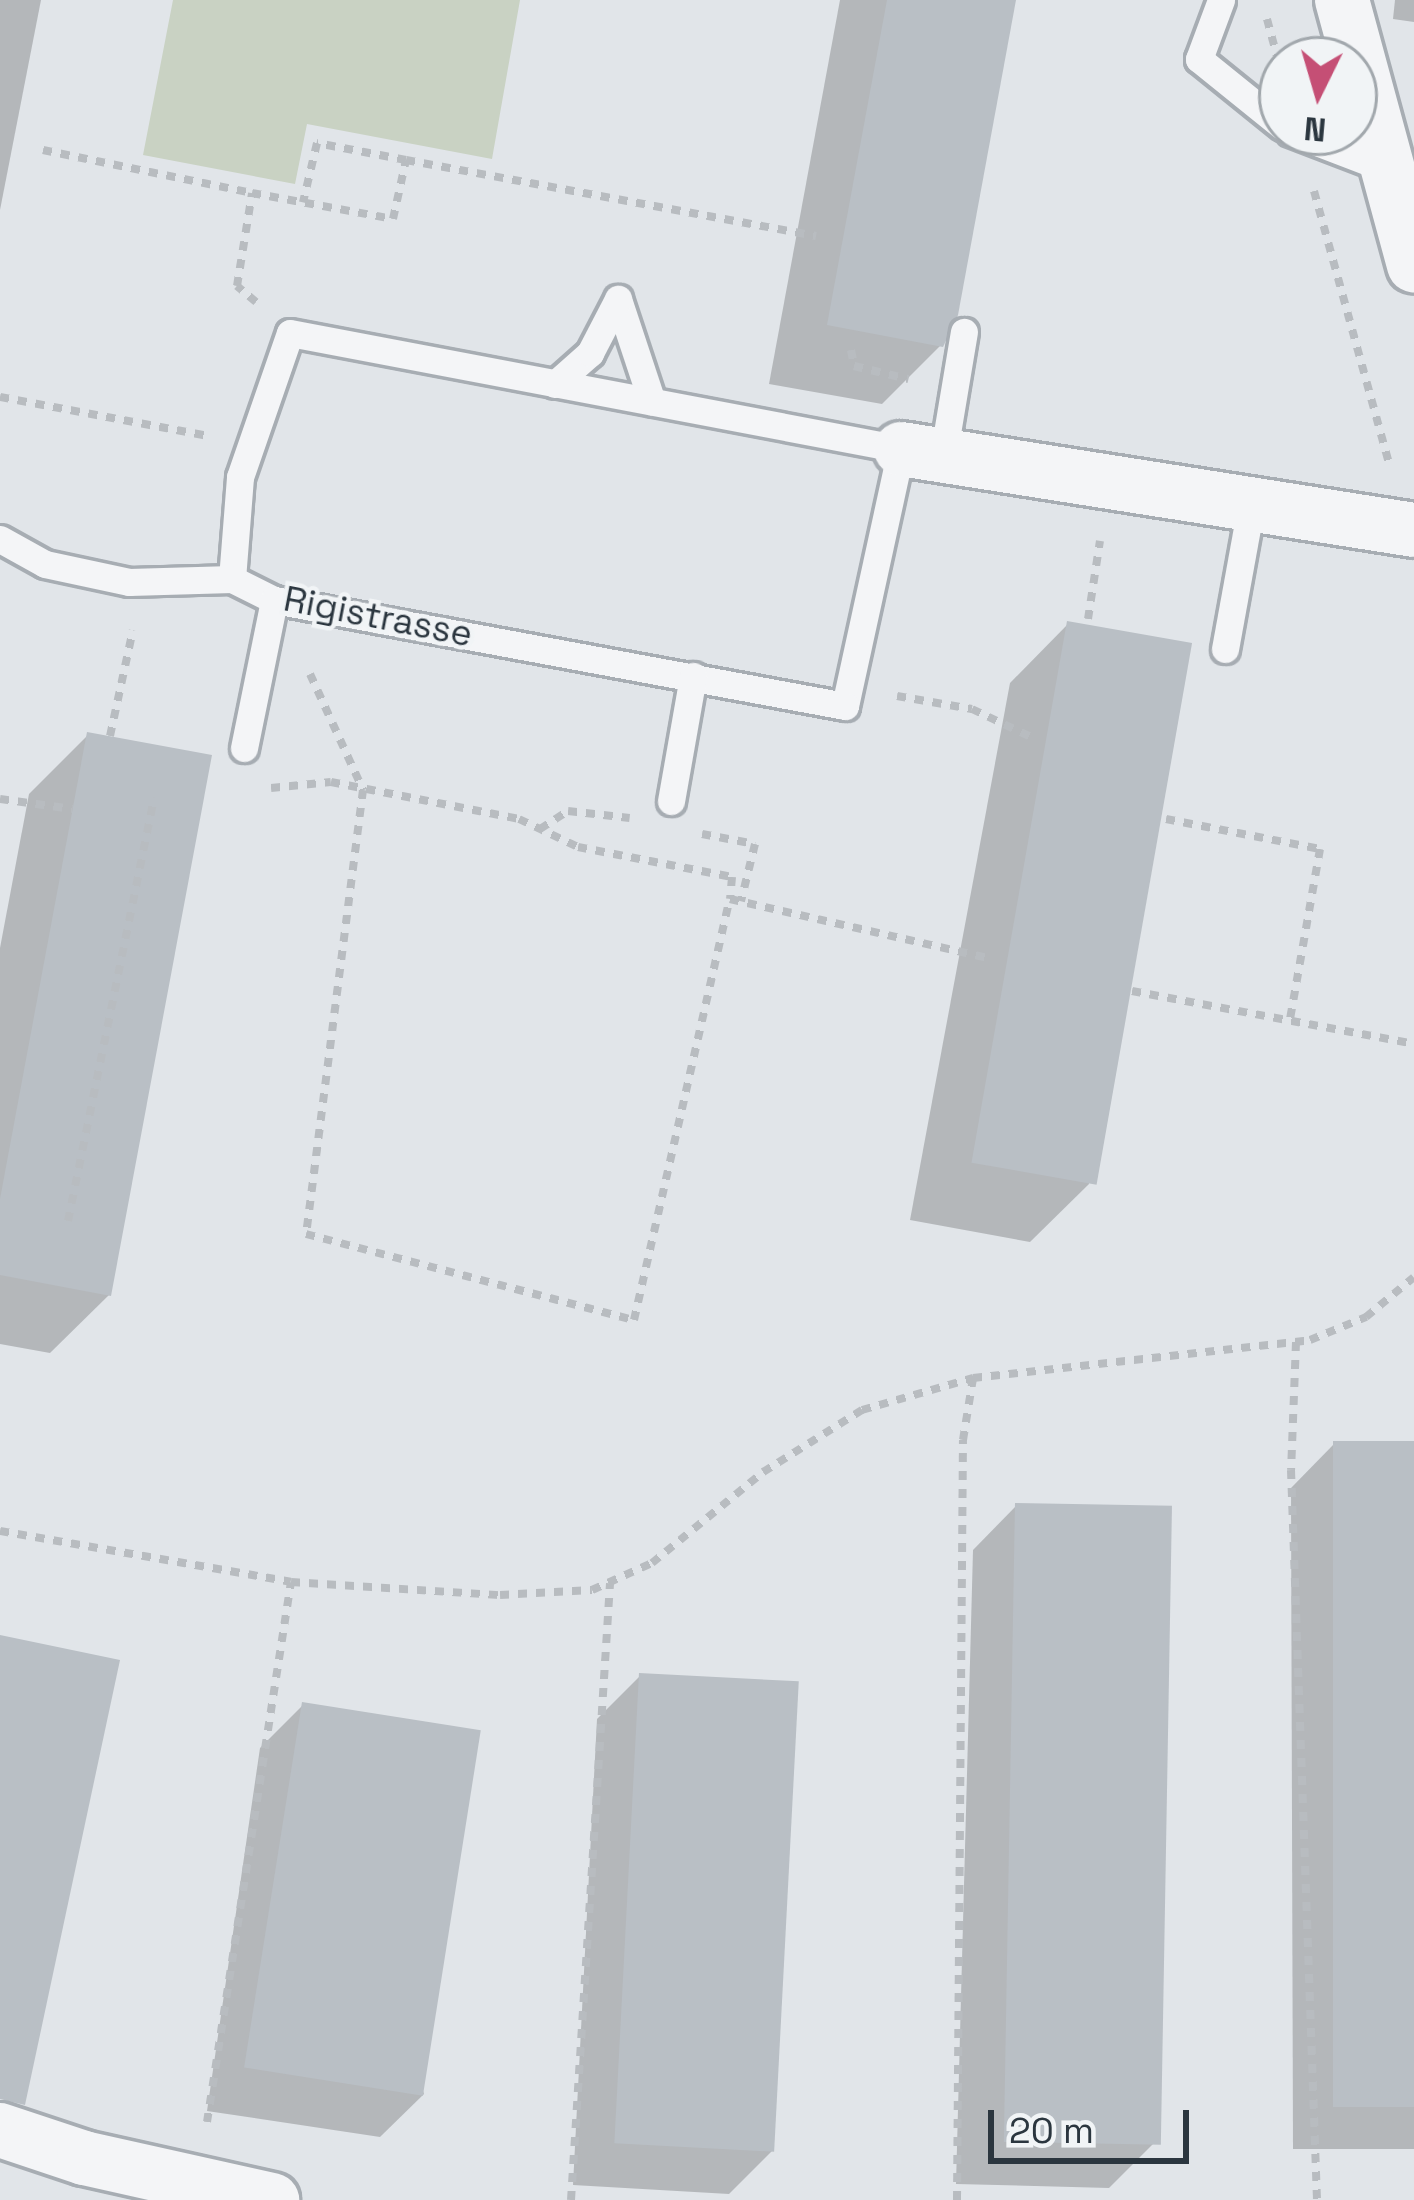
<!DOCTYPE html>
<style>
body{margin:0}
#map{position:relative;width:1414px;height:2200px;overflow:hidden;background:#e1e5e9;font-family:"Space Grotesk",sans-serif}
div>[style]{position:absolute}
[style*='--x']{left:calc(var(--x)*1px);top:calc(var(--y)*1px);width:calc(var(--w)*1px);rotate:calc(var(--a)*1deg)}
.green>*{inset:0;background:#c9d2c3}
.shadow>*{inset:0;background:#0003}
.building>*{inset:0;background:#b9bfc5;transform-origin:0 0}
.path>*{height:8px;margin-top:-4px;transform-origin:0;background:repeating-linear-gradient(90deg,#b8bcc0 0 9px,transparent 0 18px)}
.roads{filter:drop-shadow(3px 0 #a7adb3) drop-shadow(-3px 0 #a7adb3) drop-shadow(0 3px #a7adb3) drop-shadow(0 -3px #a7adb3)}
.lane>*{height:27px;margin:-13.5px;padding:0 13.5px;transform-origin:13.5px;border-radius:13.5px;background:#f4f5f7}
.street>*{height:54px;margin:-27px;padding:0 27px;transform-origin:27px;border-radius:27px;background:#f4f5f7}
span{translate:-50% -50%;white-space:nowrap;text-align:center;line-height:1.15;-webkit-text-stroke:9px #f1f4f6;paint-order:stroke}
.street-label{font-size:36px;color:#2b363f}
.north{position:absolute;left:1258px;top:36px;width:120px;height:120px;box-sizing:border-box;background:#f1f4f6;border:3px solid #a2a8ad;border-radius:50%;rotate:185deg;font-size:33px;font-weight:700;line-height:48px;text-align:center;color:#2b363f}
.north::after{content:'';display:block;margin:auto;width:42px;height:54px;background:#c54f75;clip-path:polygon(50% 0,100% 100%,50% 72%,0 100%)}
.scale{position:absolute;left:988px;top:2110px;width:201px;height:54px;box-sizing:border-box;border:6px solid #2b363f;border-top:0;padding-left:15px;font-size:36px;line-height:42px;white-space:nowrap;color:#2b363f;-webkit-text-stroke:9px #f1f4f6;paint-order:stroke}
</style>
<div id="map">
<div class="green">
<div style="clip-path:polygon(173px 0,520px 0,492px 159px,307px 124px,295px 184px,143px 155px)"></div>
</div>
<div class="shadow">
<div style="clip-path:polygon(0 0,41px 0,0 210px)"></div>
<div style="clip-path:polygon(840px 0,1013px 0,941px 345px,882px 404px,769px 384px)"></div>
<div style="clip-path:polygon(1395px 0,1414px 0,1414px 22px,1393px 19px)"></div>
<div style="clip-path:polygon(1068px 624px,1089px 1184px,1030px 1242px,910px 1220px,1010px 683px)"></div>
<div style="clip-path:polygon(88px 735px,109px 1295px,50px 1353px,0 1344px,0 948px,29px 794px)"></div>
<div style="clip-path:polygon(1334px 1444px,1414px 1444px,1414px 2149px,1293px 2149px,1291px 1488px)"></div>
<div style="clip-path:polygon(1016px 1506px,1153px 2144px,1109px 2188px,956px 2184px,973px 1550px)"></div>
<div style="clip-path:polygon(640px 1676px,773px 2150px,729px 2194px,573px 2185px,597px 1719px)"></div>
<div style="clip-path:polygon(303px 1705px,424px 2094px,380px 2137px,207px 2111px,260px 1748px)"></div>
</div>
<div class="building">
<div style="clip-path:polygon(887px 0,1016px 0,958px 315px,943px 347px,827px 325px)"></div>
<div style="left:1067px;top:621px;width:127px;height:550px;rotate:10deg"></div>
<div style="clip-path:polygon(87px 732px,212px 755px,111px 1296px,0 1275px,0 1199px)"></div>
<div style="left:1333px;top:1441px;width:81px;height:666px"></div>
<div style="left:1015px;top:1503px;width:157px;height:639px;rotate:1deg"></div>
<div style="clip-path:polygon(0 1635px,120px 1660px,25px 2105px,0 2099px)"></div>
<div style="left:639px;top:1673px;width:160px;height:471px;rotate:3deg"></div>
<div style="left:302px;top:1702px;width:181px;height:370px;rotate:9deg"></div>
</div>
<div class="path">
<div style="--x:1267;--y:19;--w:38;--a:75"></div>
<div style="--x:43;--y:150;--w:213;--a:11.6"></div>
<div style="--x:406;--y:160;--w:417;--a:10.5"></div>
<div style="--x:1314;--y:191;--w:285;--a:74.6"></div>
<div style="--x:256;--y:302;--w:25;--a:-140"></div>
<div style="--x:237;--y:286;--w:94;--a:-80.8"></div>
<div style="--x:252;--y:193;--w:143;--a:10.4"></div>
<div style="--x:393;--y:219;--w:60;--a:-77.6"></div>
<div style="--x:406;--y:160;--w:91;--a:-169.2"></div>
<div style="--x:317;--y:143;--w:61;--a:103.3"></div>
<div style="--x:851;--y:350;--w:16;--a:79"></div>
<div style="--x:854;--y:366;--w:56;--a:13.5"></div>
<div style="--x:0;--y:397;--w:212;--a:10.6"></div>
<div style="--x:1088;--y:619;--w:79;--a:-81.3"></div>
<div style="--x:310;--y:674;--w:128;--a:65.4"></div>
<div style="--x:363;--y:790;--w:448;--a:97.3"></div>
<div style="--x:306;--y:1234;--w:339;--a:14.7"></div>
<div style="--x:634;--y:1320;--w:432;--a:-77.2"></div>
<div style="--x:897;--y:696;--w:76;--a:9.8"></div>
<div style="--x:972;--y:709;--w:68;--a:25.4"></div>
<div style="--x:110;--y:736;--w:108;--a:-77.8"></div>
<div style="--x:271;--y:788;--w:60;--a:-5.7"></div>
<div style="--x:331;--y:782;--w:192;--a:11.1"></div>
<div style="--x:519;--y:819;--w:65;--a:25.4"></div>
<div style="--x:578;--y:847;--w:157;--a:11"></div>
<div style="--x:732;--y:877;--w:22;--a:95"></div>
<div style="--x:730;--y:899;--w:264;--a:12.9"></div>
<div style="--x:0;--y:799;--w:73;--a:7.9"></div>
<div style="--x:1166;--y:819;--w:157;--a:11"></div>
<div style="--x:1320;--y:849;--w:178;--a:100"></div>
<div style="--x:540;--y:829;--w:33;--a:-33"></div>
<div style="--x:568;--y:811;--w:62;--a:6.4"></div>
<div style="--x:702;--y:834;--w:54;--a:10.7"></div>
<div style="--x:755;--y:844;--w:59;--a:103.8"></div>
<div style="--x:1132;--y:991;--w:287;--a:10.6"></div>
<div style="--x:68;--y:1221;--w:432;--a:-78.5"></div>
<div style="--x:1296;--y:1342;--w:128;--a:92.2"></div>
<div style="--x:1291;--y:1470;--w:730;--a:87.96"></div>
<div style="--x:0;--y:1531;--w:295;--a:9.9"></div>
<div style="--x:291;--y:1582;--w:209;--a:3.6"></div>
<div style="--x:500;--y:1595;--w:92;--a:-3.1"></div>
<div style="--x:592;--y:1590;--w:66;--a:-24.2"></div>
<div style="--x:652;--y:1563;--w:144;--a:-39.3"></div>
<div style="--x:763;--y:1472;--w:117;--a:-32.1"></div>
<div style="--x:862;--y:1410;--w:116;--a:-16.1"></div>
<div style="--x:973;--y:1378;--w:339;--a:-6.4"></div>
<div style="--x:1310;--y:1340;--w:61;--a:-22.3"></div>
<div style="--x:1366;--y:1317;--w:62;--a:-39.8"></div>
<div style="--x:207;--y:2122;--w:546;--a:-81.16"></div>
<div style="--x:571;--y:2200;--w:618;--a:-86.38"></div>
<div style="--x:957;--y:2200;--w:760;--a:-89.55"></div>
<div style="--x:963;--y:1440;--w:63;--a:-80.8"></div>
</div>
<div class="roads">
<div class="lane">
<div style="--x:1221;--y:0;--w:63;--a:110.4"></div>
<div style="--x:1199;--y:59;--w:107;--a:38.9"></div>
<div style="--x:1290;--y:132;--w:109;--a:20.9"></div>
<div style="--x:618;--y:299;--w:108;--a:71.7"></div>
<div style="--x:290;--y:333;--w:622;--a:10.75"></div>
<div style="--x:901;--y:449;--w:263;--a:102.3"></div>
<div style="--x:845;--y:706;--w:581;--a:-169.48"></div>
<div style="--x:274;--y:600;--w:47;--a:-153.4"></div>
<div style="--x:232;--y:579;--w:102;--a:-85.5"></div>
<div style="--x:240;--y:477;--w:152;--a:-70.9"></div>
<div style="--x:555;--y:384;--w:47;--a:-41.5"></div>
<div style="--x:590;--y:353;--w:61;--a:-62.6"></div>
<div style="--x:943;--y:457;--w:127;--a:-80.5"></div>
<div style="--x:0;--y:539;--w:51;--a:29.1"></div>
<div style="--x:45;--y:564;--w:86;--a:12.1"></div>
<div style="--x:129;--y:582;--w:103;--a:-1.7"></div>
<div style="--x:1225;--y:649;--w:145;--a:-79.7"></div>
<div style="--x:244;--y:748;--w:151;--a:-78.5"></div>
<div style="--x:671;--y:801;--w:127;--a:-80"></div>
</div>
<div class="street">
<div style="--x:1342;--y:0;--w:275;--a:74.8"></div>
<div style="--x:901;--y:449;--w:519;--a:8.97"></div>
<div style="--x:0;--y:2130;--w:89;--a:18.4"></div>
<div style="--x:84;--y:2158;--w:193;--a:12.6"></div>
</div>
</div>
<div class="street-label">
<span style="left:378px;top:617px;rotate:11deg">Rigistrasse</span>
</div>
<div class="north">N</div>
<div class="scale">20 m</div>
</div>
